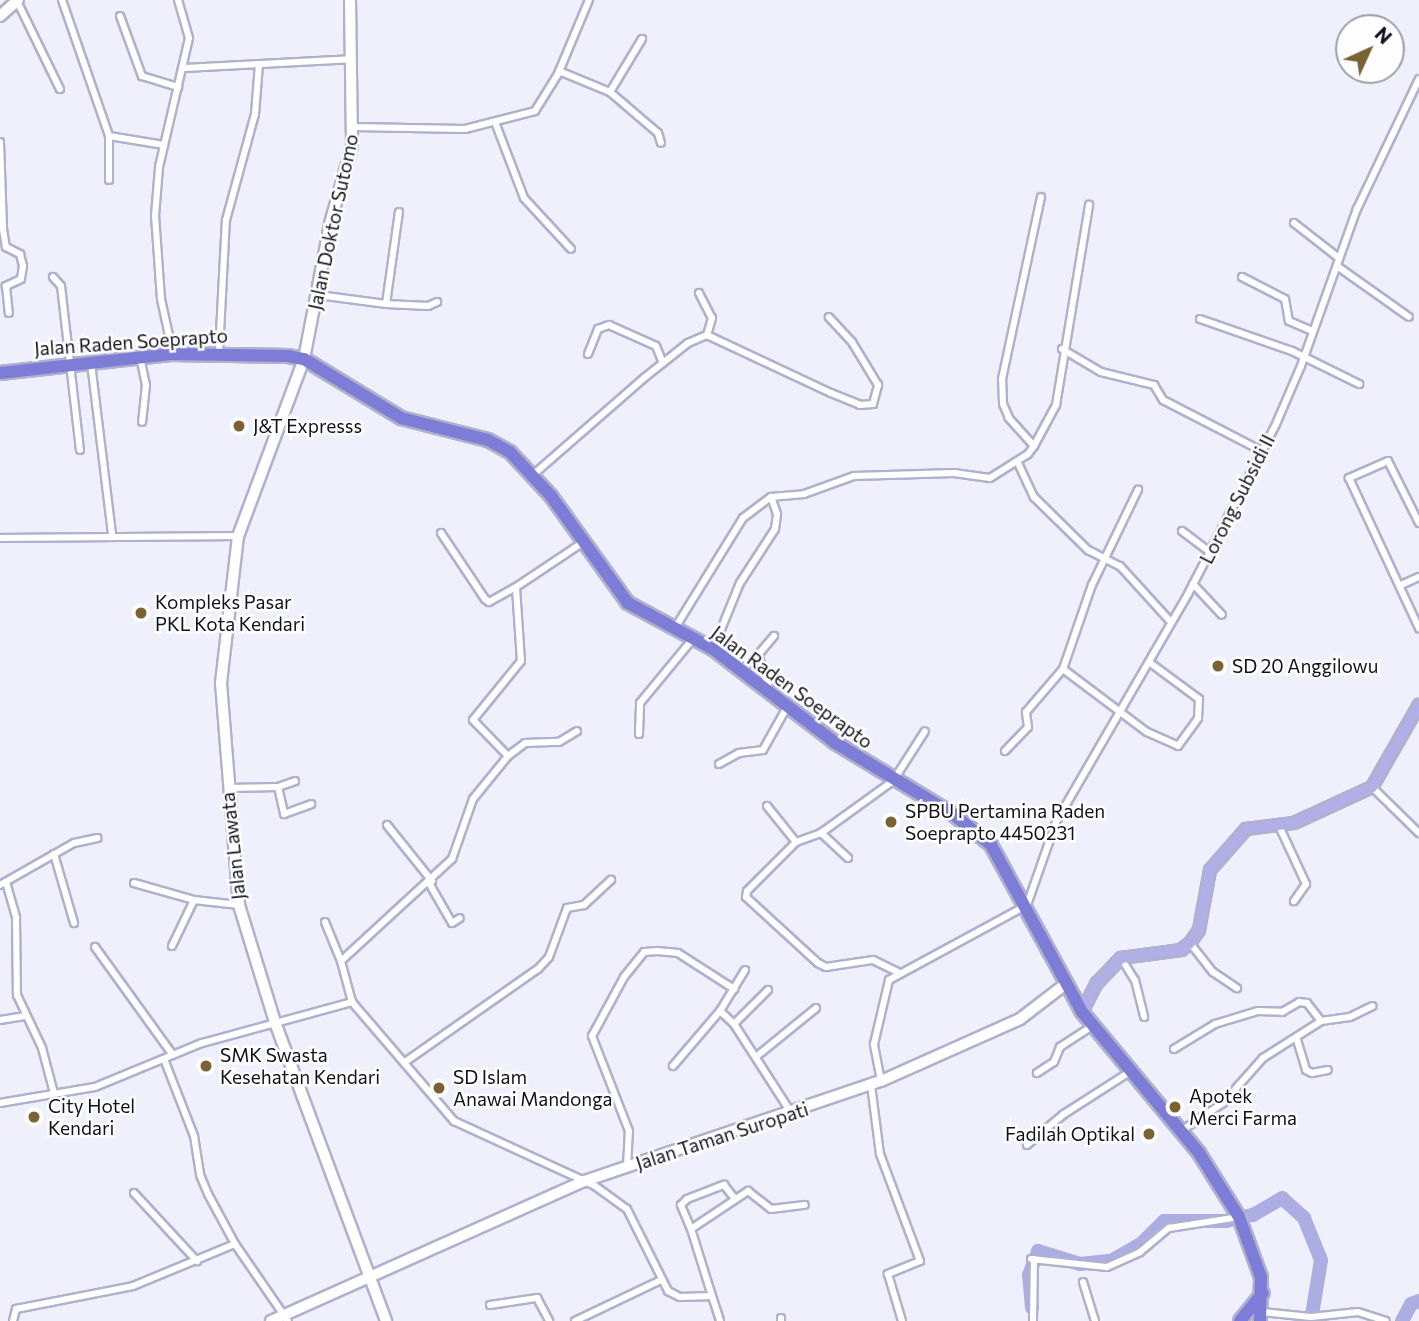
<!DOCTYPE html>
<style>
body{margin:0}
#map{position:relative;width:1419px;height:1321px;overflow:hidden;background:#eff0fc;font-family:Commissioner,sans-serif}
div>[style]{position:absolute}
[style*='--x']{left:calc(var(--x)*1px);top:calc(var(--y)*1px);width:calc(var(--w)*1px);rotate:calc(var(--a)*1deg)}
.river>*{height:14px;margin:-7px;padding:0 7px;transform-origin:7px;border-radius:7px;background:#acaee3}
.roads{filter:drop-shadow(2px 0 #b0b1cd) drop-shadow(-2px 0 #b0b1cd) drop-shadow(0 2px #b0b1cd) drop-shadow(0 -2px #b0b1cd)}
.street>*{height:6px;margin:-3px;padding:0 3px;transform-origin:3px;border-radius:3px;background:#fff}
.secondary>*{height:10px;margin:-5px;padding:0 5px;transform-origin:5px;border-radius:5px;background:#fff}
.primary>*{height:10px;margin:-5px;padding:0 5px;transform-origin:5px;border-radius:5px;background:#b1b0e6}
.highway>*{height:12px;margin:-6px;padding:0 6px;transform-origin:6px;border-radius:6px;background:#7d7cd6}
.dots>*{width:19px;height:19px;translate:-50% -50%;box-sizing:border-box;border:4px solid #fefefe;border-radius:50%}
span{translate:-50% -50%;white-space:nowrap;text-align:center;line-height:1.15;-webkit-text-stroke:5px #fefefe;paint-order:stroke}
.street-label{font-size:19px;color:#12121c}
.poi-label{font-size:19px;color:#12121c}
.left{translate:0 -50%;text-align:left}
.right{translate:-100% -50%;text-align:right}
.north{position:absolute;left:1335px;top:14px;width:70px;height:70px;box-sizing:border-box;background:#fefefe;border:2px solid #a0a0a4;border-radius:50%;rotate:45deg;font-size:19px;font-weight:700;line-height:28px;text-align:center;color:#12121c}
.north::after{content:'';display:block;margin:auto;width:24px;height:32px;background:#796332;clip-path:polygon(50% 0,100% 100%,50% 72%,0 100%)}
</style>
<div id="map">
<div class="river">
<div style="--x:1032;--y:1308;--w:33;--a:-95"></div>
<div style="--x:1029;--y:1275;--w:26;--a:-69"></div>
<div style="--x:1038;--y:1251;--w:44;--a:17.2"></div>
<div style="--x:1080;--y:1264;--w:31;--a:-6"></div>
<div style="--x:1111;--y:1261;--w:36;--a:-30"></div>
<div style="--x:1142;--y:1243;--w:31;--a:-45"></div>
<div style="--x:1164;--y:1221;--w:62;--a:0"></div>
<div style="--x:1226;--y:1221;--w:28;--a:-13"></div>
<div style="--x:1253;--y:1215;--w:34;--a:-30"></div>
<div style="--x:1282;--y:1198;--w:30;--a:42"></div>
<div style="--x:1304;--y:1218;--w:45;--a:68"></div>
<div style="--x:1321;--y:1260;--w:62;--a:99.3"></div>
<div style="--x:1402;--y:1321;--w:19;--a:-62"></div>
<div style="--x:1411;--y:1304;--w:9;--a:-21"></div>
</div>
<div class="roads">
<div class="street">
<div style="--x:62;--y:0;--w:144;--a:70.9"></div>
<div style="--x:109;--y:136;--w:44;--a:90"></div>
<div style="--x:17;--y:1;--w:98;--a:64"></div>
<div style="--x:120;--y:16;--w:64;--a:69.9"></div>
<div style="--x:142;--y:76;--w:38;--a:17"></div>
<div style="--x:183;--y:68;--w:169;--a:-3"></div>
<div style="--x:559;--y:71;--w:55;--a:22.4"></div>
<div style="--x:610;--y:92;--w:62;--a:-58.9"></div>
<div style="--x:610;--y:92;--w:63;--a:40.5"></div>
<div style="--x:658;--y:133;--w:10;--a:73"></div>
<div style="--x:495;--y:122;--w:81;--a:69.1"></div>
<div style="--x:524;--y:198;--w:69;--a:47.3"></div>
<div style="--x:354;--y:127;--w:111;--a:1"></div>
<div style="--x:465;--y:129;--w:72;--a:-14.4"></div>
<div style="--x:535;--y:111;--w:44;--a:-58.1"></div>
<div style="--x:558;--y:74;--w:80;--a:-67.3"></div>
<div style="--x:109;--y:136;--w:56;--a:9.3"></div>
<div style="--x:0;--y:142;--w:87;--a:88"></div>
<div style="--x:3;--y:229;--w:18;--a:81"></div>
<div style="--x:6;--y:247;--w:16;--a:27"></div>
<div style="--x:20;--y:254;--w:12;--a:76"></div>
<div style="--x:23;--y:266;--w:13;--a:99"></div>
<div style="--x:21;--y:279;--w:17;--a:155"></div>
<div style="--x:6;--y:286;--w:27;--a:84"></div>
<div style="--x:1294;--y:223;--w:57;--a:37.9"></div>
<div style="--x:1337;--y:266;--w:88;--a:35.3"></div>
<div style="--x:53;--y:277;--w:12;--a:48"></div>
<div style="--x:61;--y:286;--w:165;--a:83.4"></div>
<div style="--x:1242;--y:277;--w:48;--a:27.1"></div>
<div style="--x:1285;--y:299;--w:22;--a:80"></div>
<div style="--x:1289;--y:321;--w:26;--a:23"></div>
<div style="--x:699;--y:293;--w:28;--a:63"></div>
<div style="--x:712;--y:318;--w:18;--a:106"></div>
<div style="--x:318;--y:295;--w:69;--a:7.5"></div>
<div style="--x:386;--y:304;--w:93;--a:-82"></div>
<div style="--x:386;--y:304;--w:42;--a:2.7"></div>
<div style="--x:428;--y:306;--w:10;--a:-24"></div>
<div style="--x:1200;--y:319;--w:97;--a:19.2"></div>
<div style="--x:1292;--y:351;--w:75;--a:26.2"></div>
<div style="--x:1062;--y:349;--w:45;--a:30.5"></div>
<div style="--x:1101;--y:372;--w:55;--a:13.8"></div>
<div style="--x:1154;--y:385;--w:17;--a:59"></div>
<div style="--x:1163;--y:400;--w:111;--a:27.3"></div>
<div style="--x:219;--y:352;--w:132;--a:-87"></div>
<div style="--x:226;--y:220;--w:110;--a:-74.7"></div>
<div style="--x:255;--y:114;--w:50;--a:-85.4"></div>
<div style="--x:173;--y:354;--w:56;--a:-102.3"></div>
<div style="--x:161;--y:299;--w:83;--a:-94.1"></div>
<div style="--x:155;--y:216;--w:49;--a:-85.3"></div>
<div style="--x:159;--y:167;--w:132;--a:-76.9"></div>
<div style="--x:189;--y:38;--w:40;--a:-106"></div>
<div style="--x:588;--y:354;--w:27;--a:-68"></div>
<div style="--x:598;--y:329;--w:12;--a:-20"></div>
<div style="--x:609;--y:325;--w:51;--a:24.1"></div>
<div style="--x:656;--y:346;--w:18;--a:68"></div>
<div style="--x:140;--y:357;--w:29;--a:78"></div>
<div style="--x:146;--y:385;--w:37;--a:96"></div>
<div style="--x:91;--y:363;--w:173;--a:83"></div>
<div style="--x:1034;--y:446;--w:47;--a:-61.8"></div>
<div style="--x:1056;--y:405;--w:203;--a:-80.6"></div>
<div style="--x:1018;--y:463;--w:38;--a:65"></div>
<div style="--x:1034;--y:497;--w:76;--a:44.5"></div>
<div style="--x:1088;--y:550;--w:36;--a:27"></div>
<div style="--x:1120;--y:566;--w:76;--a:47.7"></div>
<div style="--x:534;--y:474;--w:146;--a:-41.1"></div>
<div style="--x:644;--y:378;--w:56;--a:-38.5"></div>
<div style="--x:688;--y:343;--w:21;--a:-23"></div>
<div style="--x:707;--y:335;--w:137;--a:25.1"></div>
<div style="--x:831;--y:393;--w:31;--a:22"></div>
<div style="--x:860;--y:405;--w:13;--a:-4"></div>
<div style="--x:873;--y:404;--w:20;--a:-75"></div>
<div style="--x:878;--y:385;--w:50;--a:-121.2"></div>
<div style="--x:852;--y:342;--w:34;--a:-133"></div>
<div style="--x:1419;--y:523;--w:69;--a:-116.6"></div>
<div style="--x:1388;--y:461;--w:43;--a:156.4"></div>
<div style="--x:1349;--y:478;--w:166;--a:65"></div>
<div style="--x:1182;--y:531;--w:35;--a:37"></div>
<div style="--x:441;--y:533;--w:79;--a:56.3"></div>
<div style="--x:485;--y:599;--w:5;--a:37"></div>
<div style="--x:489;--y:602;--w:31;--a:-29"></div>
<div style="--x:0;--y:538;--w:238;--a:-0.5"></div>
<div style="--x:1193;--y:584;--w:42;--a:46.9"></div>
<div style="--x:1401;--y:585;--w:20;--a:-24"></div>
<div style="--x:675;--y:628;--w:129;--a:-58.3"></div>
<div style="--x:743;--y:518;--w:35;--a:-37"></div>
<div style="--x:771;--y:497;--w:33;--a:-5"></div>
<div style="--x:804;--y:494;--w:53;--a:-19.8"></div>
<div style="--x:854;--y:476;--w:100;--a:-1.7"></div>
<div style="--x:954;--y:473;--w:36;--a:8"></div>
<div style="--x:990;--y:478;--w:45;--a:-32.3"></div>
<div style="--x:1028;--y:454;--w:10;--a:-53"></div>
<div style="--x:1034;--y:446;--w:38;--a:-132"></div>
<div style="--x:1009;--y:418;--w:15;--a:-113"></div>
<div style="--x:1003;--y:404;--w:25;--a:-92"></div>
<div style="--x:1002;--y:379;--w:186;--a:-77.9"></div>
<div style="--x:713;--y:649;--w:71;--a:-67.8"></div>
<div style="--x:740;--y:583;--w:64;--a:-57.1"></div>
<div style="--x:775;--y:529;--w:15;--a:-82"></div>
<div style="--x:777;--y:514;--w:18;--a:-109"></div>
<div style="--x:1063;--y:669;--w:105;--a:36.9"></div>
<div style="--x:1147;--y:732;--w:34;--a:24"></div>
<div style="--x:1178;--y:746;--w:34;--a:-54"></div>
<div style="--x:1198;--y:718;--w:19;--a:-87"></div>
<div style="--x:1199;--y:699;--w:62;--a:-143.5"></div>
<div style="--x:769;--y:688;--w:35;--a:-108"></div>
<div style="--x:758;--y:655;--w:25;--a:-50"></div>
<div style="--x:639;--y:734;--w:31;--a:-88"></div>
<div style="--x:640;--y:703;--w:82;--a:-50.5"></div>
<div style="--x:1005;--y:751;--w:33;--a:-46"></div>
<div style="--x:1028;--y:727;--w:15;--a:-98"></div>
<div style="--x:1026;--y:712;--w:57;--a:-49.3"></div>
<div style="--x:1063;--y:669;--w:89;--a:-71"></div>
<div style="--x:1092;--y:585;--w:106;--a:-64.2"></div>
<div style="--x:508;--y:756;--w:21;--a:-37"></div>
<div style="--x:525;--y:743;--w:34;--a:-2"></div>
<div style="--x:559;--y:742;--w:21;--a:-31"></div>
<div style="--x:719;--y:764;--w:23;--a:-29"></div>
<div style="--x:739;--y:753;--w:24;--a:-7"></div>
<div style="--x:763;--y:750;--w:49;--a:-60.8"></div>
<div style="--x:278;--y:787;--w:28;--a:77"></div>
<div style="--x:284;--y:814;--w:29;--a:-20"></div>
<div style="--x:1372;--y:787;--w:66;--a:44.4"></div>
<div style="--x:229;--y:788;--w:49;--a:-1.2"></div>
<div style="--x:278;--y:787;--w:18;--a:-19"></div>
<div style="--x:767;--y:806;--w:46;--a:51.1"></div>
<div style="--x:387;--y:825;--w:72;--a:51.2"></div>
<div style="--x:1280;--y:828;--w:62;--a:65.1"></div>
<div style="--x:1306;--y:884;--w:21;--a:125"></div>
<div style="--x:821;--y:833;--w:27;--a:160"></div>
<div style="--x:796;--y:842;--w:69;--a:135"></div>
<div style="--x:747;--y:891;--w:6;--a:99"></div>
<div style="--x:746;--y:897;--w:98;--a:42.5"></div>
<div style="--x:818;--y:963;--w:9;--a:27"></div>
<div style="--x:826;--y:967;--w:48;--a:-8.5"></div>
<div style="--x:873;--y:960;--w:28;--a:26"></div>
<div style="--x:54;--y:854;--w:72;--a:73.8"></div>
<div style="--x:848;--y:858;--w:37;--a:-137"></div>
<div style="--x:821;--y:833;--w:89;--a:-35.8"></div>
<div style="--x:893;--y:781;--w:59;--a:-57.4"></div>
<div style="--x:6;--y:882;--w:37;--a:74"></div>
<div style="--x:16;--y:918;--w:77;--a:89.3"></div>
<div style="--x:17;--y:995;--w:59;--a:64.7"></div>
<div style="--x:42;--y:1048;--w:47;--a:75.1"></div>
<div style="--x:134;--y:883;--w:62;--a:15.8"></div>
<div style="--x:429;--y:883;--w:46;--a:60.1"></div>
<div style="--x:452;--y:923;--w:9;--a:-32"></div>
<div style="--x:0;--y:885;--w:85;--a:-29.6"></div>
<div style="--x:74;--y:843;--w:24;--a:-12"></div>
<div style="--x:325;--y:922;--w:42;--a:67.7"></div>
<div style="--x:1190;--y:943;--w:37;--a:52"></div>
<div style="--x:1213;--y:972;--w:29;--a:34"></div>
<div style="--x:172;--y:946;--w:51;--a:-64.4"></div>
<div style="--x:194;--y:900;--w:45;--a:6.3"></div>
<div style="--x:95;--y:947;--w:133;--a:54.2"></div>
<div style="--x:1121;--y:958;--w:26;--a:58"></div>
<div style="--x:1135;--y:980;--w:38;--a:76"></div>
<div style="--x:768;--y:990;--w:48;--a:135"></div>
<div style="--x:734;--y:1024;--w:107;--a:57.2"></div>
<div style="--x:352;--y:1002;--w:42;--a:-105"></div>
<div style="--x:341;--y:961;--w:151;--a:-42.6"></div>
<div style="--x:452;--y:859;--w:64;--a:-70.7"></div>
<div style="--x:473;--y:799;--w:55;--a:-50.9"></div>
<div style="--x:508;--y:756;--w:50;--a:-134.2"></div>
<div style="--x:473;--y:720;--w:76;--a:-50.9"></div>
<div style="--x:521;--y:661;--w:74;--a:-93.9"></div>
<div style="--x:516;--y:587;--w:79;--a:-33.7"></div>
<div style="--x:0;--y:1020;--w:25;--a:-9"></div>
<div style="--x:734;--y:1024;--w:19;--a:-137"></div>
<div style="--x:720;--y:1011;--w:48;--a:-58.6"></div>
<div style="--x:1297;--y:1040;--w:31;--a:73"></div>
<div style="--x:1306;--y:1070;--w:7;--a:27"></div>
<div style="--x:1312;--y:1073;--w:16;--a:-11"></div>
<div style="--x:1174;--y:1049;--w:48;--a:-31.4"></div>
<div style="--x:1215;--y:1024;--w:45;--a:-16.8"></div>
<div style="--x:1258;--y:1011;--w:24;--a:2"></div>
<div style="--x:1282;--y:1012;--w:20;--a:-30"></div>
<div style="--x:1299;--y:1002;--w:8;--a:7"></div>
<div style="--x:1307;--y:1003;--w:23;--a:52"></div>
<div style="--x:757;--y:1056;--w:76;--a:-39.1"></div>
<div style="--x:164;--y:1059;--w:83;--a:68.7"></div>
<div style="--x:194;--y:1136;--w:39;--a:81"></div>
<div style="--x:200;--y:1175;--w:21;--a:67"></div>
<div style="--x:208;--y:1194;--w:57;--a:61.6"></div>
<div style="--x:235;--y:1244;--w:93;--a:55.5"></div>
<div style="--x:405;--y:1062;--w:162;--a:-35"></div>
<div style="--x:538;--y:969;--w:16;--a:-47"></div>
<div style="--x:549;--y:957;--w:52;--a:-69.8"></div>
<div style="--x:567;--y:908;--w:17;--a:-10"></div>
<div style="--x:584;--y:905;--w:37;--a:-43"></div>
<div style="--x:673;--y:1066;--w:72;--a:-49.5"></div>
<div style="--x:1037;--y:1073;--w:20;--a:-33"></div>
<div style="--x:1054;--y:1062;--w:16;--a:-68"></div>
<div style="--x:1060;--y:1047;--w:38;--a:-33"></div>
<div style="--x:881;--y:1081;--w:38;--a:-101"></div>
<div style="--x:874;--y:1044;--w:66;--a:-76.8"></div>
<div style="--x:889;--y:980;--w:157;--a:-28.5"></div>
<div style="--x:1027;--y:905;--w:88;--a:-70.7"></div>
<div style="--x:1056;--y:822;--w:263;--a:-59.9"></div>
<div style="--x:1188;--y:594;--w:191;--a:-62.6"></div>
<div style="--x:1276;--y:424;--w:63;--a:-66.7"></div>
<div style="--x:1301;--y:366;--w:167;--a:-70.4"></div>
<div style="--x:1357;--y:209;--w:144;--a:-64.5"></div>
<div style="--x:871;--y:1085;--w:70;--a:82.6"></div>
<div style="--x:880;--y:1154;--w:114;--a:69.5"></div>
<div style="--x:920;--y:1261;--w:35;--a:158"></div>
<div style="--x:888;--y:1274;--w:49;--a:73.4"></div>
<div style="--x:0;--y:1103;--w:96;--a:-9.6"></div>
<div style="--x:95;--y:1087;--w:116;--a:-22.4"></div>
<div style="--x:202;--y:1043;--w:156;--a:-15.3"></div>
<div style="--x:352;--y:1002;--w:157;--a:49.4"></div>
<div style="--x:454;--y:1121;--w:155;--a:24.7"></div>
<div style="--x:595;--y:1186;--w:39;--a:36"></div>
<div style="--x:627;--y:1209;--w:92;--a:63.4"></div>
<div style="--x:668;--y:1291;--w:13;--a:27"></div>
<div style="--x:680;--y:1297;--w:32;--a:-2"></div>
<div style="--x:712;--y:1296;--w:26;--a:72"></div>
<div style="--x:1181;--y:1131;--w:50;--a:-33.7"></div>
<div style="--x:1223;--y:1103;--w:60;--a:-48.4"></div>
<div style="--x:1263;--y:1058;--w:69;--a:-32.5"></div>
<div style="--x:1321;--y:1021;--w:29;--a:-8"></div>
<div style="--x:1350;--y:1017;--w:25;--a:-26"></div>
<div style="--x:1027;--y:1145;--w:48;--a:-40"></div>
<div style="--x:1064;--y:1114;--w:80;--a:-32.7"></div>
<div style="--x:627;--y:1167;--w:36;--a:-87"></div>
<div style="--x:629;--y:1131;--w:102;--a:-111.3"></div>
<div style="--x:592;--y:1036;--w:67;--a:-61.5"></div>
<div style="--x:624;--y:977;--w:32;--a:-51"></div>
<div style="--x:644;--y:952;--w:14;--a:-4"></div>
<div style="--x:658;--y:951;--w:20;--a:6"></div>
<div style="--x:678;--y:953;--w:67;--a:32.7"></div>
<div style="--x:134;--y:1193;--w:93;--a:47.2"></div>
<div style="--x:691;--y:1229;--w:26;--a:-113"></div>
<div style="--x:681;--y:1205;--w:8;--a:-45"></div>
<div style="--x:687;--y:1199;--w:40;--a:-21"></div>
<div style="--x:724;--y:1185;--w:18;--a:52"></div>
<div style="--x:1031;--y:1259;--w:76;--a:6"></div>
<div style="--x:1107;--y:1267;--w:36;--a:-24"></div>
<div style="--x:1140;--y:1252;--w:38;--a:-40"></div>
<div style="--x:1169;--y:1228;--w:71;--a:-8.9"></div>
<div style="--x:1083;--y:1282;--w:41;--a:72.9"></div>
<div style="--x:712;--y:1296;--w:70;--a:-107.4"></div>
<div style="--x:691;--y:1229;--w:69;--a:-33.7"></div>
<div style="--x:748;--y:1191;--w:29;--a:38"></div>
<div style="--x:771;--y:1209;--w:34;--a:-7"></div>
<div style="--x:490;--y:1305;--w:48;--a:-8.5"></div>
<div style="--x:537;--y:1298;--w:26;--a:62"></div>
<div style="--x:1262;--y:1312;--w:49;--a:5.8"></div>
<div style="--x:1311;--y:1317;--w:47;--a:-6.1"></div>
<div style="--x:1358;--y:1312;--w:29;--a:18"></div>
<div style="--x:781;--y:1318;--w:3;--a:90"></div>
<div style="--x:13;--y:1321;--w:12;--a:-76"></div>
<div style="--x:16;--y:1309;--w:119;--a:-11.1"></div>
<div style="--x:133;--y:1286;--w:110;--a:-22.4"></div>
<div style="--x:575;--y:1321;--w:95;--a:-25.5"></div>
<div style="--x:1033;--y:1321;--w:62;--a:-89.1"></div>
</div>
<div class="secondary">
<div style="--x:350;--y:0;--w:146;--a:89.2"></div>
<div style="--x:352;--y:146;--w:81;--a:105.8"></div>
<div style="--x:330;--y:224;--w:137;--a:100.9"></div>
<div style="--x:304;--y:359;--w:189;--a:110.4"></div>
<div style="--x:238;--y:536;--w:148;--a:96.6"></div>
<div style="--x:221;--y:683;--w:223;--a:85.4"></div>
<div style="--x:239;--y:905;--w:126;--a:72.9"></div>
<div style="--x:276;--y:1025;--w:316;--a:69.6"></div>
<div style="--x:0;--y:16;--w:24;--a:-42"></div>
<div style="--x:271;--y:1321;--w:341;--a:-24.1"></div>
<div style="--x:582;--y:1182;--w:316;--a:-18.7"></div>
<div style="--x:881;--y:1081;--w:152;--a:-24"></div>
<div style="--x:1020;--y:1019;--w:59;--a:-37.5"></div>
</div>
<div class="primary">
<div style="--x:1082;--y:1012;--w:33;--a:-63"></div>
<div style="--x:1097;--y:983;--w:35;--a:-46"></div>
<div style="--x:1121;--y:958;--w:61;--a:-7.6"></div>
<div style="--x:1181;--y:950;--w:11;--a:-38"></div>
<div style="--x:1190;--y:943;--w:16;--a:-55"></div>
<div style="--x:1199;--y:930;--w:61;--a:-79.6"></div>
<div style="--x:1210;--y:870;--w:55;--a:-48.7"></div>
<div style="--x:1246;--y:829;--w:48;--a:-7.1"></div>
<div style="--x:1294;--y:823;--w:86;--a:-24.8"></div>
<div style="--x:1372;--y:787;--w:95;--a:-60.2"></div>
</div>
<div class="highway">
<div style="--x:0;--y:373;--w:174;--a:-6.3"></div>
<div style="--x:173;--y:354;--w:115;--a:1"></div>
<div style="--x:288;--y:356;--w:16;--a:11"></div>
<div style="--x:304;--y:359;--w:114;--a:31.3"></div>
<div style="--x:401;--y:418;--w:90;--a:14.2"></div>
<div style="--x:488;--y:440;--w:25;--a:29"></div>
<div style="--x:510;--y:452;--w:60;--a:47"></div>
<div style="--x:551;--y:496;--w:132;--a:54.3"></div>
<div style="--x:628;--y:603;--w:97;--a:28.4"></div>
<div style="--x:713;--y:649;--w:153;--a:37.5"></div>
<div style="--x:834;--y:742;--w:140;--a:31.3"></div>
<div style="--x:954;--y:815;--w:48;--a:39"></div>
<div style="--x:991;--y:845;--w:190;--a:61.4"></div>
<div style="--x:1082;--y:1012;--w:183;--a:50.3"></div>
<div style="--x:1199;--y:1153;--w:75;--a:58"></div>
<div style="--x:1239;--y:1217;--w:64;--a:69.9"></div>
<div style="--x:1261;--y:1277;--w:44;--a:91.3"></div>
<div style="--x:1240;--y:1321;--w:36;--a:-51"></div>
</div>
</div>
<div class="dots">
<div style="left:239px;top:426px;background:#796332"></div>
<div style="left:141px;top:613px;background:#796332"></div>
<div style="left:1218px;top:666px;background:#796332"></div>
<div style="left:891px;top:822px;background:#796332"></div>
<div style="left:206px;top:1066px;background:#796332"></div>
<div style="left:439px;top:1088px;background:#796332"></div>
<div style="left:1175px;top:1107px;background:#796332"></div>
<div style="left:34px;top:1117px;background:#796332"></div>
<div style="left:1149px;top:1134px;background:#796332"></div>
</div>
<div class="street-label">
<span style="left:333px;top:222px;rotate:-78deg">Jalan Doktor Sutomo</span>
<span style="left:131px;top:342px;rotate:-4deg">Jalan Raden Soeprapto</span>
<span style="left:1237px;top:499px;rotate:-63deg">Lorong Subsidi II</span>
<span style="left:792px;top:687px;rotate:36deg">Jalan Raden Soeprapto</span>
<span style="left:233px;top:846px;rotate:-96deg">Jalan Lawata</span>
<span style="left:722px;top:1136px;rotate:-18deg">Jalan Taman Suropati</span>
</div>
<div class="poi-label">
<span class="left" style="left:253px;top:426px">J&amp;T Expresss</span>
<span class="left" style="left:155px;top:613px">Kompleks Pasar<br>PKL Kota Kendari</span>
<span class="left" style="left:1232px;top:666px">SD 20 Anggilowu</span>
<span class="left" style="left:905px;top:822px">SPBU Pertamina Raden<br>Soeprapto 4450231</span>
<span class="left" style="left:220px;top:1066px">SMK Swasta<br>Kesehatan Kendari</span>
<span class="left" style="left:453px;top:1088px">SD Islam<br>Anawai Mandonga</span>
<span class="left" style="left:1189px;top:1107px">Apotek<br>Merci Farma</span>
<span class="left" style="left:48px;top:1117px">City Hotel<br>Kendari</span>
<span class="right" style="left:1135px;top:1134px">Fadilah Optikal</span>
</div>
<div class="north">N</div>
</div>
